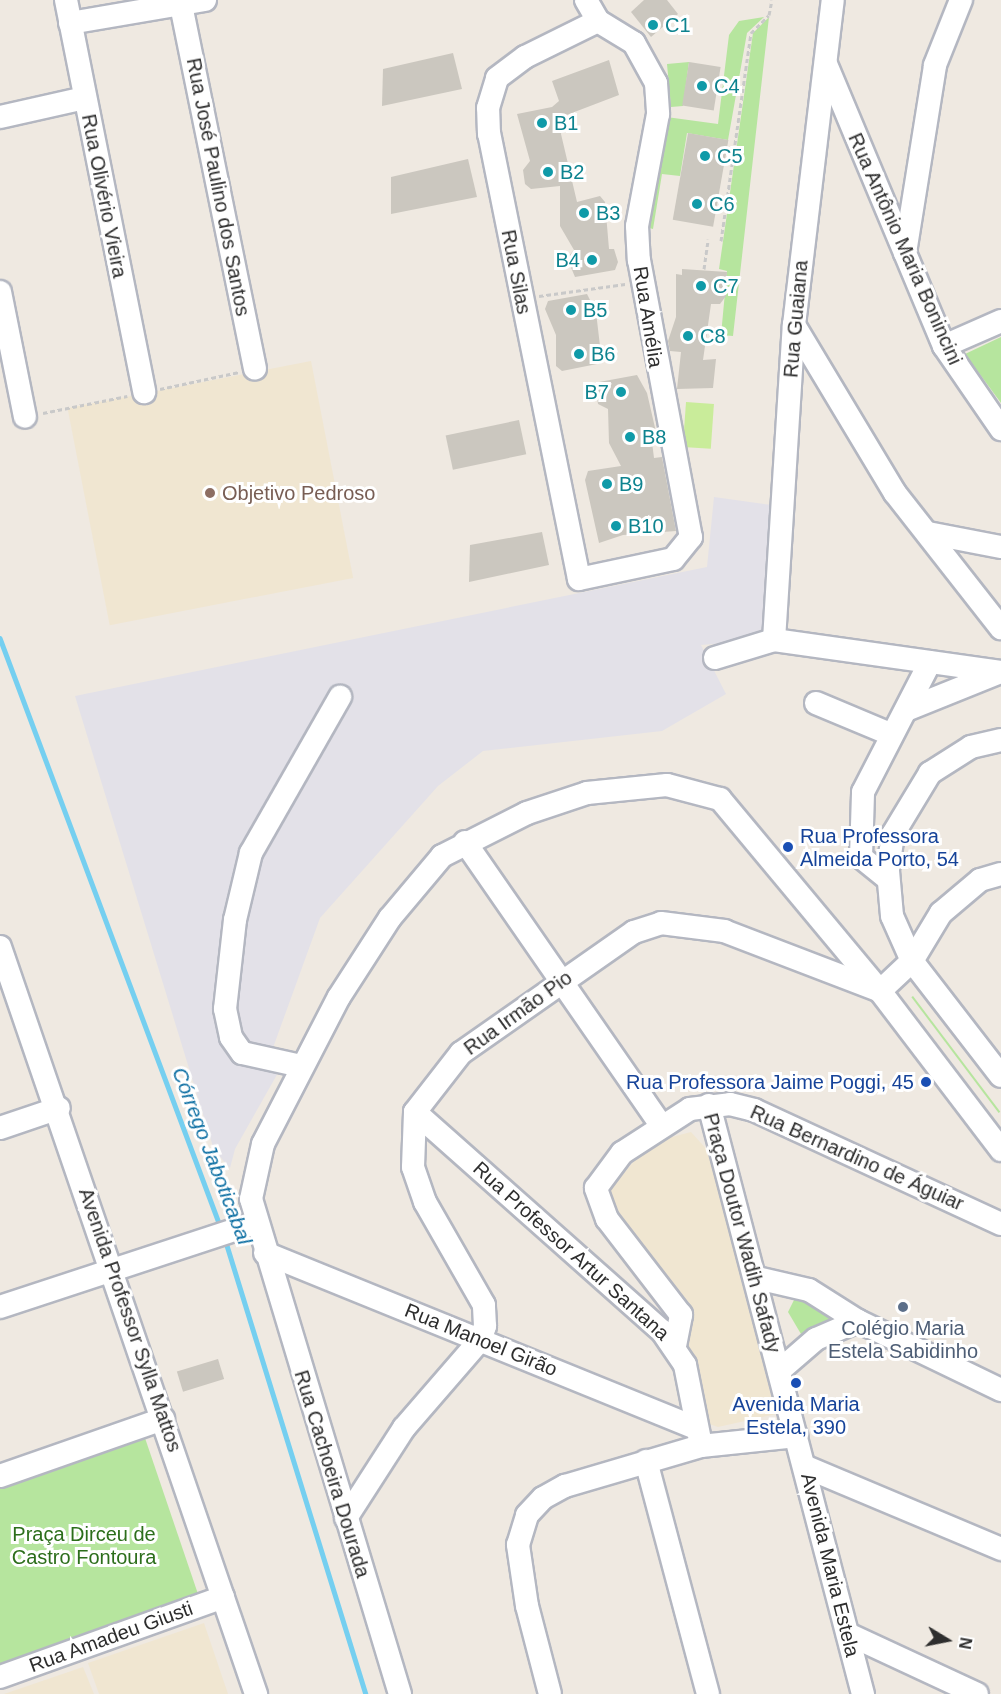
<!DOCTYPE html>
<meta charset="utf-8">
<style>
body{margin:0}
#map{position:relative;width:1001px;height:1694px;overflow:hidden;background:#efe9e1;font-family:Helvetica,sans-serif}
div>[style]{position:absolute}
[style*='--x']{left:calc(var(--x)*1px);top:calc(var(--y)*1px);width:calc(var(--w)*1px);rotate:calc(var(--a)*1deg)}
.industrial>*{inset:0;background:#e3e1e8}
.education>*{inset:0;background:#f0e6d1;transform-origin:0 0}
.green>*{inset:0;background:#b6e59e;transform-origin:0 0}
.pitch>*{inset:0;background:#c9ec9a;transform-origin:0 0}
.stream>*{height:4.5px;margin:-2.25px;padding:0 2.25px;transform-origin:2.25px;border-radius:2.25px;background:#75cff0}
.building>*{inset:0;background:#cbc7bf;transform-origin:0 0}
.path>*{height:3px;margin-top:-1.5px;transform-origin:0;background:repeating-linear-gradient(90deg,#c9c9c9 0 4.5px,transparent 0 7.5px)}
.roads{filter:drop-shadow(2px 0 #b4b7c1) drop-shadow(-2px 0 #b4b7c1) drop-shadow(0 2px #b4b7c1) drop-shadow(0 -2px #b4b7c1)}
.minor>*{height:22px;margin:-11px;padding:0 11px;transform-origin:11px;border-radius:11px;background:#fff}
.dots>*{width:16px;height:16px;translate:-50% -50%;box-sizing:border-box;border:3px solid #fff;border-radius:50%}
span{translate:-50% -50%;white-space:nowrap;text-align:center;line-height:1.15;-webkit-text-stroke:6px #fff;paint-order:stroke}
.culture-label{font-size:20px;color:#0d838f}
.left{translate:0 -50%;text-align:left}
.right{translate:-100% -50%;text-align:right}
.street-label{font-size:20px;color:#2e2e2e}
.education-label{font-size:20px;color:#785e54}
.transit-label{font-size:20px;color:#164399}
.service-label{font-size:20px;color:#4e5e75}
.park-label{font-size:20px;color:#2c6e1b}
.water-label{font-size:21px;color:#0d6fa3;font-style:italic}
.north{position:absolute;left:917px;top:1610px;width:60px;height:60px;-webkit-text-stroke:4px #fff;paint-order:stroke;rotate:100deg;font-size:16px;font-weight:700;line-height:24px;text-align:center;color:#2e2e2e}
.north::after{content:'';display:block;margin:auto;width:21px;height:27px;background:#2e2e2e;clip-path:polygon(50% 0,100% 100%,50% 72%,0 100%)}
</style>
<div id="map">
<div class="industrial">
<div style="clip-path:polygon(714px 497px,779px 506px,772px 639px,701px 645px,726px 694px,662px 731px,483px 751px,438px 786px,320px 918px,270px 1056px,283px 1064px,235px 1149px,230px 1168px,214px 1150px,75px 696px,707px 567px)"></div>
</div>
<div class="education">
<div style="left:311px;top:361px;width:221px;height:248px;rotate:79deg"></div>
<div style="clip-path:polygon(691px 1132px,710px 1153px,776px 1414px,718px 1427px,701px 1421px,687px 1353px,691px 1329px,672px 1283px,613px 1209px,610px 1190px,649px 1143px)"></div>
<div style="clip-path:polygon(204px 1623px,228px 1694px,99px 1694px,88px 1663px)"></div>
<div style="clip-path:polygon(83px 1667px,94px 1694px,4px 1694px)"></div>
</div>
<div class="green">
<div style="clip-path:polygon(764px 17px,747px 33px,728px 140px,687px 133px,680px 176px,662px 174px,653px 229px,638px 225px,659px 116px,718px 124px,729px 35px,739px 21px)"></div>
<div style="clip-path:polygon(769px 17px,733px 336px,721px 335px,727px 271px,719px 269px,753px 33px)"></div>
<div style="clip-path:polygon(689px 62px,683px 106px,671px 107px,667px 64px)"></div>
<div style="clip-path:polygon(1001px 337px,1001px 403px,965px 354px)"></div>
<div style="left:913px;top:996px;width:145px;height:2px;rotate:53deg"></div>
<div style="clip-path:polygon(797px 1294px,837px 1319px,801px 1334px,788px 1312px)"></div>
<div style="clip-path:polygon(145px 1438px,198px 1594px,0 1665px,0 1488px)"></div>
</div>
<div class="pitch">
<div style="left:686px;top:402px;width:28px;height:45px;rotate:4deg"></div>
</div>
<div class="stream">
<div style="--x:0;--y:638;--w:630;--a:69.47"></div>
<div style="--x:225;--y:1239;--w:476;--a:72.8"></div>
</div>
<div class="building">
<div style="clip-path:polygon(644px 0,667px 0,678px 14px,651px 37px,631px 12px)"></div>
<div style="clip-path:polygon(453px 53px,462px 89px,382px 106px,383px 69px)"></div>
<div style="clip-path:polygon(609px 60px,619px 95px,564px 116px,561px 134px,577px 202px,600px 196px,605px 202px,609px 249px,614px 249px,618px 262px,615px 270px,575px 277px,567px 258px,574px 250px,560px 226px,560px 186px,531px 189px,525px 184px,523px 170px,530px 161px,517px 114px,552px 107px,559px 101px,552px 81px)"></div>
<div style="left:689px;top:62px;width:32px;height:44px;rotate:9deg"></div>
<div style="left:688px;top:133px;width:41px;height:88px;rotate:10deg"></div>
<div style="clip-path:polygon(468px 159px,477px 197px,391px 214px,391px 177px)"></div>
<div style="clip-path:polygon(682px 269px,727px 272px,726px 296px,720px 304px,711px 304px,703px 360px,716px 359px,713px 388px,677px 389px,681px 352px,670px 351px,668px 341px,676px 317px,676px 274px,682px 275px)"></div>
<div style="clip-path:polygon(587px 294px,596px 312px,602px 363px,562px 371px,556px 366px,556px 335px,545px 309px,548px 301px)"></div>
<div style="clip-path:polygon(637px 375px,647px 393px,656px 432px,651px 434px,654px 458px,662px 457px,676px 531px,623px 535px,599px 543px,585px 480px,588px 471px,621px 466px,609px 443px,608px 409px,598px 404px,596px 390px,599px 382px)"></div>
<div style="left:519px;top:420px;width:35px;height:75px;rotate:78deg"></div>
<div style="clip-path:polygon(542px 532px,549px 565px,469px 582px,470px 545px)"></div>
<div style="left:218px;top:1359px;width:21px;height:43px;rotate:73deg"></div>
</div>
<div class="path">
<div style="--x:721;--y:241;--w:210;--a:-81.8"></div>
<div style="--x:751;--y:33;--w:25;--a:-45"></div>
<div style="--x:769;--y:15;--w:15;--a:-79"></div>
<div style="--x:704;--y:269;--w:30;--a:-82"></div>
<div style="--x:539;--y:296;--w:87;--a:-7.9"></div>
<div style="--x:160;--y:389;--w:81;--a:-12.1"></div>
<div style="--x:43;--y:413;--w:86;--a:-11.4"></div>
</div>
<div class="roads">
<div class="minor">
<div style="--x:66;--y:0;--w:400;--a:78.7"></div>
<div style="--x:586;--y:0;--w:24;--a:60"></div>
<div style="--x:598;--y:21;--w:42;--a:31.4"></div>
<div style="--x:634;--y:43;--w:46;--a:61.2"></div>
<div style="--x:656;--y:83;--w:31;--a:86"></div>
<div style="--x:658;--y:114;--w:114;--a:100.6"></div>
<div style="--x:637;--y:226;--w:34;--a:87"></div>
<div style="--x:639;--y:260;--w:282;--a:79.4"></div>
<div style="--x:691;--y:537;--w:28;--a:129"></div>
<div style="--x:673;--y:559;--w:96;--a:168"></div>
<div style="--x:579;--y:579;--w:454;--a:-101.4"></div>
<div style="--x:489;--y:134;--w:26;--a:-92"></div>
<div style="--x:488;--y:108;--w:31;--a:-73"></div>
<div style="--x:497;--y:78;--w:35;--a:-37"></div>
<div style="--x:525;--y:57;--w:81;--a:-26.3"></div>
<div style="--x:181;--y:5;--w:371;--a:78.5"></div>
<div style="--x:70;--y:23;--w:137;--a:-9.7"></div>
<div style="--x:826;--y:64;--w:306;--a:67.3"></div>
<div style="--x:944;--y:346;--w:101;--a:55.5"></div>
<div style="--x:0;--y:117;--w:86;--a:-12.7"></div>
<div style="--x:905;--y:253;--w:190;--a:-80.9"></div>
<div style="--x:935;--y:65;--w:70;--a:-68.2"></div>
<div style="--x:0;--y:292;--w:127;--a:78.7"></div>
<div style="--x:794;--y:325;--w:196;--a:59"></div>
<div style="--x:895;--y:493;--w:172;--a:51.9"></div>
<div style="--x:944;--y:346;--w:62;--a:-23.7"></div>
<div style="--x:928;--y:533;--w:74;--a:10.9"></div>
<div style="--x:774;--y:640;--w:316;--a:-86.4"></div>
<div style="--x:794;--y:325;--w:327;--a:-83.2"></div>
<div style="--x:715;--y:658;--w:62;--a:-17"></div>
<div style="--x:774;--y:640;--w:229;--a:8"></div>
<div style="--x:816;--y:703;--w:80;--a:22.7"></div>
<div style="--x:906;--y:710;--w:99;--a:-21.9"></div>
<div style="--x:1001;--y:740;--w:31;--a:167"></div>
<div style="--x:971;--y:747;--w:49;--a:147.6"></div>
<div style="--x:930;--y:773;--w:71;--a:121.2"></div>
<div style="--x:893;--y:834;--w:37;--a:98"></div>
<div style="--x:888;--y:871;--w:45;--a:84.9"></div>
<div style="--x:892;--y:916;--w:49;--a:66"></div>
<div style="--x:912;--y:961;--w:145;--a:52.3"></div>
<div style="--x:465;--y:842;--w:343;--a:55.3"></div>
<div style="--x:888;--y:879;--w:35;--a:-141"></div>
<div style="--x:861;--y:857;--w:65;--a:-88.2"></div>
<div style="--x:863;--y:792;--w:146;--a:-62.7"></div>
<div style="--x:0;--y:947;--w:790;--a:71.08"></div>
<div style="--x:880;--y:991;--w:44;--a:-43.2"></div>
<div style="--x:912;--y:961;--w:56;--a:-58.9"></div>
<div style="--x:941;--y:913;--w:51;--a:-40.2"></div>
<div style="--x:980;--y:880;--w:22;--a:-16"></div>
<div style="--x:301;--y:1066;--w:60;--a:-167.6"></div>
<div style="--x:242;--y:1053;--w:19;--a:-125"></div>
<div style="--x:231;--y:1037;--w:29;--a:-102"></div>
<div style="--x:225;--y:1009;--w:90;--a:-83.6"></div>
<div style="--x:235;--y:920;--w:69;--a:-76.6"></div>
<div style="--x:251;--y:853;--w:180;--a:-60.3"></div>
<div style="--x:709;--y:1105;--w:609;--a:75.35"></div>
<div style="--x:415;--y:1112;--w:330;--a:41.6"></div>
<div style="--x:662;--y:1331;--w:41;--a:55.9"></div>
<div style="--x:685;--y:1365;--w:76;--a:78.7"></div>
<div style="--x:0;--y:1128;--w:62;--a:-18.7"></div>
<div style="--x:265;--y:1253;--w:465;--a:22.1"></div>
<div style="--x:757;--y:1278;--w:53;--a:13"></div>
<div style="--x:809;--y:1290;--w:58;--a:32.3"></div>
<div style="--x:858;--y:1321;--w:159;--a:25.8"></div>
<div style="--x:0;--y:1307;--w:268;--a:-18.2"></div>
<div style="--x:675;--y:1346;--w:32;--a:-79"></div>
<div style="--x:681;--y:1315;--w:121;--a:-127.6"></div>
<div style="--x:607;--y:1219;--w:33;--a:-110"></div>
<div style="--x:596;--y:1188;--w:44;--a:-53.4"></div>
<div style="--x:622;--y:1153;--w:81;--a:-32.9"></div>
<div style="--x:690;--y:1109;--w:40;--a:-7.1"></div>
<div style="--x:730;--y:1104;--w:25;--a:14"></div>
<div style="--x:754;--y:1110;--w:272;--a:24.8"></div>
<div style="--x:779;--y:1371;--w:49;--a:-40.9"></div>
<div style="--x:816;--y:1339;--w:46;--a:-23.2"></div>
<div style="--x:646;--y:1461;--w:241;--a:75.1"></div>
<div style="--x:806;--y:1467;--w:212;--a:22.8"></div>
<div style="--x:0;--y:1476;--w:173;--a:-19.3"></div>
<div style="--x:346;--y:1518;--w:107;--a:-57.2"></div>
<div style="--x:404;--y:1428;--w:118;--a:-49.1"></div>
<div style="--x:481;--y:1339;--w:14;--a:-73"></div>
<div style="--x:485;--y:1326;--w:21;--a:-93"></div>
<div style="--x:484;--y:1305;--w:119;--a:-119.8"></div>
<div style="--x:425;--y:1202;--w:37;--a:-109"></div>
<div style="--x:413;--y:1167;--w:55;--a:-87.9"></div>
<div style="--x:415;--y:1112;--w:75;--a:-52.1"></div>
<div style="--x:461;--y:1053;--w:211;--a:-35"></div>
<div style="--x:634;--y:932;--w:28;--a:-18"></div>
<div style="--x:661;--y:923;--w:64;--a:7.2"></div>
<div style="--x:724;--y:931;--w:167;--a:21"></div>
<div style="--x:848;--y:1634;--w:142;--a:24.9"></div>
<div style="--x:0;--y:1677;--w:237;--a:-19.7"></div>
<div style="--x:400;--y:1694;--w:517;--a:-106.75"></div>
<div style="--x:251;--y:1199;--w:56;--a:-77.7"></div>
<div style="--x:263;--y:1144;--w:165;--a:-62.7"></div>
<div style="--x:339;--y:997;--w:94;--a:-57.2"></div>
<div style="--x:390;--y:918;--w:81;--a:-50"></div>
<div style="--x:442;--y:856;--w:95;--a:-26.8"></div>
<div style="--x:527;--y:813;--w:63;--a:-18.4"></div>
<div style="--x:587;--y:793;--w:80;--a:-5.7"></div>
<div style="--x:667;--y:785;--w:55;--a:14.8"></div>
<div style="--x:720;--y:799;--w:250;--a:50.2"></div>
<div style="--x:880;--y:991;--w:200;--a:52.7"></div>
<div style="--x:550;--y:1694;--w:91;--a:-104.6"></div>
<div style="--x:527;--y:1606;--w:62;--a:-98.4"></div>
<div style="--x:518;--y:1545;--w:31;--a:-73"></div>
<div style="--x:527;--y:1515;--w:23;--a:-47"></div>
<div style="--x:543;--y:1498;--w:25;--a:-29"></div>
<div style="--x:565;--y:1486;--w:142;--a:-16.4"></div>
<div style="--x:701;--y:1446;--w:96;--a:-6"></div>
</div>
</div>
<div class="dots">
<div style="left:653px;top:25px;background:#0f9aa8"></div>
<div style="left:702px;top:86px;background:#0f9aa8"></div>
<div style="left:542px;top:123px;background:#0f9aa8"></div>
<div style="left:705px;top:156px;background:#0f9aa8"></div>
<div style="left:548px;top:172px;background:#0f9aa8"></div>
<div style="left:697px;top:204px;background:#0f9aa8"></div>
<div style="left:584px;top:213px;background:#0f9aa8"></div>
<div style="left:592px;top:260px;background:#0f9aa8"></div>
<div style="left:701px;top:286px;background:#0f9aa8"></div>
<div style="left:571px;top:310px;background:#0f9aa8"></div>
<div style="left:688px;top:336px;background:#0f9aa8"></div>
<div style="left:579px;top:354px;background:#0f9aa8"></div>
<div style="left:621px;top:392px;background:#0f9aa8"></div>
<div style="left:630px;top:437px;background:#0f9aa8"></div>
<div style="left:607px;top:484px;background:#0f9aa8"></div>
<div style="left:210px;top:493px;background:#8d6e63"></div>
<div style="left:616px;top:526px;background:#0f9aa8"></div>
<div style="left:788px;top:847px;background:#1a4fb4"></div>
<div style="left:926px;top:1082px;background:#1a4fb4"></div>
<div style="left:903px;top:1307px;background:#5c6f8a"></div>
<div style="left:796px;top:1383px;background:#1a4fb4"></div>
</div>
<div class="culture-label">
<span class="left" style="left:665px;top:25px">C1</span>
<span class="left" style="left:714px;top:86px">C4</span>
<span class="left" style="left:554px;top:123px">B1</span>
<span class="left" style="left:717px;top:156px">C5</span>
<span class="left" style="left:560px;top:172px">B2</span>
<span class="left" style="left:709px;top:204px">C6</span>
<span class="left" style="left:596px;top:213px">B3</span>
<span class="right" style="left:580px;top:260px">B4</span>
<span class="left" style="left:713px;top:286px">C7</span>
<span class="left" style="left:583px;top:310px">B5</span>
<span class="left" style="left:700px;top:336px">C8</span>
<span class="left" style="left:591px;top:354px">B6</span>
<span class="right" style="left:609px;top:392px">B7</span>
<span class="left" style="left:642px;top:437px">B8</span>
<span class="left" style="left:619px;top:484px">B9</span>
<span class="left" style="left:628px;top:526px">B10</span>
</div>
<div class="street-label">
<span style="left:218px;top:187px;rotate:79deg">Rua José Paulino dos Santos</span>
<span style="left:104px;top:196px;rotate:79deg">Rua Olivério Vieira</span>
<span style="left:905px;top:249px;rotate:66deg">Rua Antônio Maria Bonincini</span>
<span style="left:516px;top:272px;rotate:79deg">Rua Silas</span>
<span style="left:648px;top:317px;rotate:81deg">Rua Amélia</span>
<span style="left:796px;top:319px;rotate:-85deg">Rua Guaiana</span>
<span style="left:518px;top:1013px;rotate:-36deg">Rua Irmão Pio</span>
<span style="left:857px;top:1158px;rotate:24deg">Rua Bernardino de Águiar</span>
<span style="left:742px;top:1233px;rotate:75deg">Praça Doutor Wadih Safady</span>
<span style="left:571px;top:1251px;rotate:42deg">Rua Professor Artur Santana</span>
<span style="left:130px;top:1320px;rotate:71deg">Avenida Professor Sylla Mattos</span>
<span style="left:481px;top:1340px;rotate:22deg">Rua Manoel Girão</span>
<span style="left:332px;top:1474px;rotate:73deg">Rua Cachoeira Dourada</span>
<span style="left:830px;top:1565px;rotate:76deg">Avenida Maria Estela</span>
<span style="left:111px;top:1637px;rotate:-20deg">Rua Amadeu Giusti</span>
</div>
<div class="education-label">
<span class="left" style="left:222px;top:493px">Objetivo Pedroso</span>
</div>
<div class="transit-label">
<span class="left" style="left:800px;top:848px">Rua Professora<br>Almeida Porto, 54</span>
<span class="right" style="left:914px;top:1082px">Rua Professora Jaime Poggi, 45</span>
<span style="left:796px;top:1416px">Avenida Maria<br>Estela, 390</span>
</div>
<div class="service-label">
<span style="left:903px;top:1340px">Colégio Maria<br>Estela Sabidinho</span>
</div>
<div class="park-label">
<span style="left:84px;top:1546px">Praça Dirceu de<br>Castro Fontoura</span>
</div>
<div class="water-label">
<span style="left:212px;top:1156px;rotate:69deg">Córrego Jaboticabal</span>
</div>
<div class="north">N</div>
</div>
